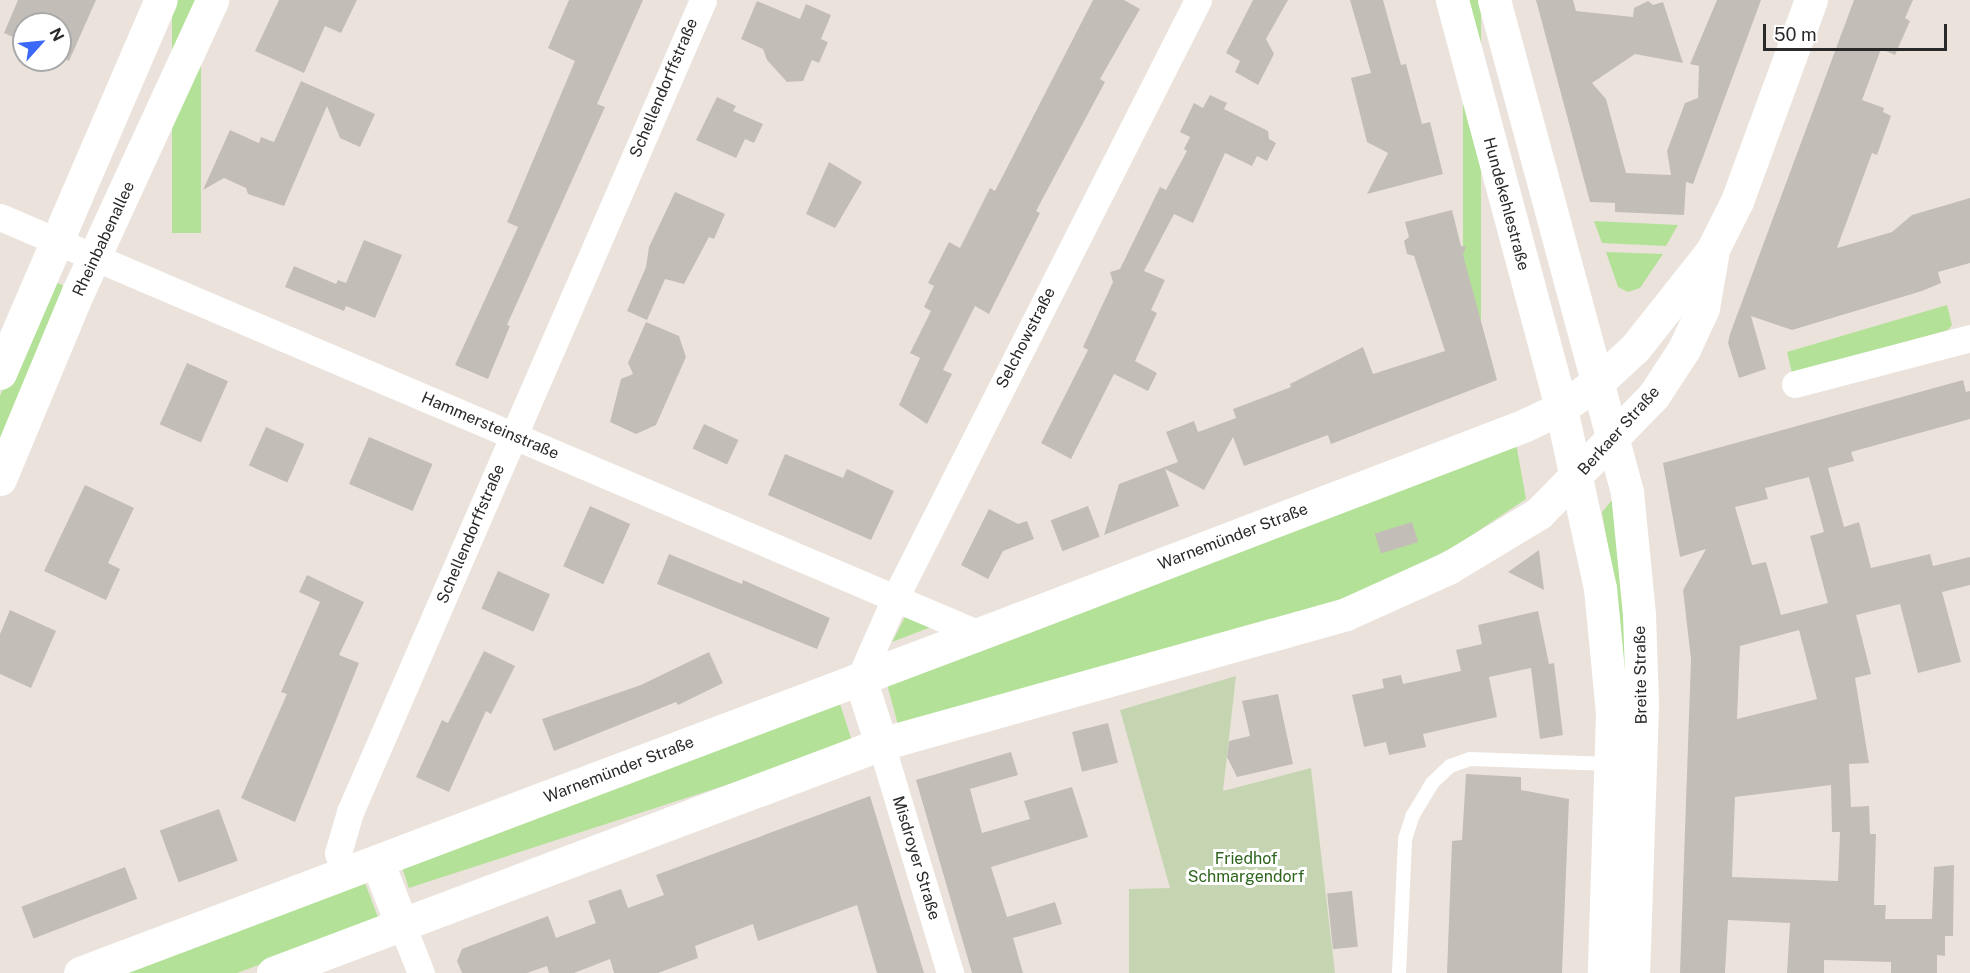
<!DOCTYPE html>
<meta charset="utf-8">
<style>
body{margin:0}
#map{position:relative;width:1970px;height:973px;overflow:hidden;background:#ebe3db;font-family:"Public Sans",sans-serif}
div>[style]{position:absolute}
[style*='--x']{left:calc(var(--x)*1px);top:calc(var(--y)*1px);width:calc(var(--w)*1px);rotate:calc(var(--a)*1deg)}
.green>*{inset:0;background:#b4e198;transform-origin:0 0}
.cemetery>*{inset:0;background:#c5d5b2}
.building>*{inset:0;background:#c3bdb7;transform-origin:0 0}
.lane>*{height:14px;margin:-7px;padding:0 7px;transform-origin:7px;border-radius:7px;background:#fff}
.street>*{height:27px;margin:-13.5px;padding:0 13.5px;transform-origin:13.5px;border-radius:13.5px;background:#fff}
.secondary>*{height:33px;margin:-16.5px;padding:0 16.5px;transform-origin:16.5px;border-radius:16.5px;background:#fff}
span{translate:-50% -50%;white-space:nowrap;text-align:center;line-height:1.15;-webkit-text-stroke:6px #fff;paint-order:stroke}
.street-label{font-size:16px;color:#292929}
.park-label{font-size:16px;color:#2d641b}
.north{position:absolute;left:12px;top:12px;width:60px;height:60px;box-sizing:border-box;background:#fff;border:2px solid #a9a9a9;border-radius:50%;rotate:63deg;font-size:16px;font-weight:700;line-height:24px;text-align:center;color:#292929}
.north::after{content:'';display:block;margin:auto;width:21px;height:27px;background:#3c68f7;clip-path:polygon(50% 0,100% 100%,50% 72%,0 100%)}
.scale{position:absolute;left:1763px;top:24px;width:184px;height:27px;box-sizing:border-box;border:3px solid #292929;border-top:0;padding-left:8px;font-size:18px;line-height:21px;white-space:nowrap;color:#292929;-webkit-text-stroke:4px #fff;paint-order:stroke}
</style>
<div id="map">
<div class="green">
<div style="left:172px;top:0;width:29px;height:233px"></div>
<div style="left:1463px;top:0;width:18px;height:356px"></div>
<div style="clip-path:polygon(1594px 221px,1678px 225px,1666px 246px,1602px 243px)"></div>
<div style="clip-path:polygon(1606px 252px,1663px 254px,1640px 288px,1628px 292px,1618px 287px)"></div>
<div style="clip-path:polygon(51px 280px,71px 289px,0 452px,0 396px)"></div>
<div style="clip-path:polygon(1947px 305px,1952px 325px,1948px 330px,1792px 373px,1787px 352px)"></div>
<div style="clip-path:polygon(1516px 443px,1526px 499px,1457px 545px,1364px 593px,898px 725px,887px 684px)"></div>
<div style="clip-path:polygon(1613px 499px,1619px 537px,1631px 751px,1619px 610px,1602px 512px)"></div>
<div style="clip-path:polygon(906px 615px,931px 627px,892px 642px)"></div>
<div style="left:839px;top:701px;width:45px;height:467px;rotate:72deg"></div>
<div style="clip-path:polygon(364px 880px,379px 920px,237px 973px,116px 973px)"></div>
</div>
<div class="cemetery">
<div style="clip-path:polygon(1236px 676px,1223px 791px,1311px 768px,1335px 973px,1129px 973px,1129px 889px,1170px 888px,1120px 710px)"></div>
</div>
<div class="building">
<div style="clip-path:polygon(18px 0,96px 0,69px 61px,60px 57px,60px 24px,24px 24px,24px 42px,4px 33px)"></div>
<div style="clip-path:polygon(279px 0,357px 0,341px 33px,325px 26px,304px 73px,255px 51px)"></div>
<div style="clip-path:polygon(569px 0,643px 0,597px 104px,605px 107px,507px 325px,510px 326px,488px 379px,455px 365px,518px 227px,507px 222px,575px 61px,548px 48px)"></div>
<div style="clip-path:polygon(1093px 0,1124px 0,1140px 9px,1100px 79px,1105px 82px,1036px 211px,1040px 213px,989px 314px,975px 306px,943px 370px,952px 374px,927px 424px,899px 405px,920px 358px,910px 353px,931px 311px,924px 307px,934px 286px,928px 283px,949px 242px,960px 248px,990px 188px,995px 191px)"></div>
<div style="clip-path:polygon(1253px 0,1288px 0,1266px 39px,1274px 54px,1258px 85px,1235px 72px,1240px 61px,1226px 53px)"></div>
<div style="clip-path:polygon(1350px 0,1383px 0,1401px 65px,1406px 64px,1422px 124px,1430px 122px,1443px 174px,1367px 194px,1388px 153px,1367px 142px,1351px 78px,1371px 73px)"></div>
<div style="clip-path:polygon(1536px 0,1573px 0,1576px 11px,1633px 17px,1634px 8px,1648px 1px,1653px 5px,1663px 2px,1683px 63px,1635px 54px,1592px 83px,1606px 99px,1626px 173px,1671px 175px,1667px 151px,1685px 103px,1698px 98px,1699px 66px,1690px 64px,1717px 0,1761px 0,1693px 184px,1686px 182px,1684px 215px,1615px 212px,1615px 203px,1590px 202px)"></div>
<div style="clip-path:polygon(1854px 0,1913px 0,1905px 18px,1910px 21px,1895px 55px,1881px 49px,1862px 100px,1884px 108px,1883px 112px,1891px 116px,1877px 155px,1872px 153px,1837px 248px,1892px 232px,1912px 215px,1970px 198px,1970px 263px,1938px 272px,1941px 283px,1922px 291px,1792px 330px,1751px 316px,1766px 369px,1739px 378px,1728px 343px,1730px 334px)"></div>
<div style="clip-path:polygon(757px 1px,800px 19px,806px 4px,831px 15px,821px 39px,828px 42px,819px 63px,812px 60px,803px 81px,787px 82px,767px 60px,763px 49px,741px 39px)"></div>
<div style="clip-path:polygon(301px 81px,375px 114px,360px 147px,340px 138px,327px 106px,284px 206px,248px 194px,246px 188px,224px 178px,203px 190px,230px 130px,259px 143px,261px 137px,274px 142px)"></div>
<div style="clip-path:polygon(1210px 95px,1227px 103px,1224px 109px,1268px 131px,1269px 139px,1276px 143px,1267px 161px,1257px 156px,1252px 166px,1225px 153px,1193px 223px,1174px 214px,1144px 271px,1165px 280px,1151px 310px,1157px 313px,1135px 361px,1157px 373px,1148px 391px,1114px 374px,1071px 459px,1041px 443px,1088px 350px,1083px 347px,1113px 282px,1110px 272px,1120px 269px,1160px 187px,1166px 190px,1187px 151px,1184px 149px,1190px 137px,1180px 132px,1194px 103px,1203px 108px)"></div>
<div style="clip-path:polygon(717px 97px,736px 106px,733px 111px,763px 124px,754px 143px,745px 139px,736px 158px,696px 140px)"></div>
<div style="clip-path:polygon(829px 162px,862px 182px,835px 228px,806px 214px)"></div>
<div style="clip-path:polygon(675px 192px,725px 214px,714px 239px,709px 237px,684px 284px,665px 279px,647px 320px,627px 311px,646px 267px,649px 247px)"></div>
<div style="clip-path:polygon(1452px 210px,1461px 246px,1466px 247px,1463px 255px,1497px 380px,1331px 444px,1328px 435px,1244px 466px,1233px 437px,1204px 490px,1165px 469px,1179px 506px,1104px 535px,1119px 484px,1178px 462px,1166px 432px,1194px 421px,1198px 432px,1236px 418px,1233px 409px,1291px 387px,1290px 384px,1363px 347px,1373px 374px,1445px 351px,1414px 256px,1407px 254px,1404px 241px,1409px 237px,1405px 222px)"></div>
<div style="clip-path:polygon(364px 240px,402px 255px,375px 318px,346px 306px,344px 311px,285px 287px,294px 266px,336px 284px,338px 280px,346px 283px)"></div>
<div style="clip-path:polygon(646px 322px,679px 336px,686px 357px,656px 425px,636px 434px,610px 422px,621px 379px,633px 374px,628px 363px)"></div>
<div style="left:187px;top:363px;width:45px;height:67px;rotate:24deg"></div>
<div style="clip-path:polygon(evenodd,1963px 380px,1966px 392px,1970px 391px,1970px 419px,1851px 452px,1854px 461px,1828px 468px,1844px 527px,1859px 522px,1871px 568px,1930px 554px,1933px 566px,1970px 557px,1970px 585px,1942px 592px,1961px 662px,1918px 673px,1900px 604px,1856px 615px,1871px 674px,1855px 678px,1869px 763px,1849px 764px,1851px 807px,1869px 806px,1870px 834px,1876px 834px,1874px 905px,1886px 905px,1885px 919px,1932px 919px,1934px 867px,1954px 865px,1953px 936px,1945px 936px,1945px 956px,1937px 955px,1937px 973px,1891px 973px,1891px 962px,1824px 960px,1824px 973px,1787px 973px,1790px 923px,1728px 920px,1725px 973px,1680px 973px,1691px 659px,1683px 590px,1706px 549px,1680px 557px,1663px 463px,1963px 380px,1809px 477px,1824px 532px,1810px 536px,1828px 603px,1781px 615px,1766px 562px,1752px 565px,1735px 507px,1768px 499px,1765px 488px,1809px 477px,1963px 380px,1799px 630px,1817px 699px,1737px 719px,1740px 646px,1799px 630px,1963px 380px,1831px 785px,1832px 832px,1840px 832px,1838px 881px,1732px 877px,1735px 797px,1831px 785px)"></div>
<div style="left:704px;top:424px;width:38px;height:27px;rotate:25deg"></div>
<div style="left:266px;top:427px;width:42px;height:42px;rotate:24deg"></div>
<div style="left:369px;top:437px;width:69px;height:51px;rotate:23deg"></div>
<div style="clip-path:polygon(785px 454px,843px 478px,847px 469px,894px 491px,871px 540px,768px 495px)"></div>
<div style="clip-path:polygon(85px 485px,134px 508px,108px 563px,120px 569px,106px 600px,44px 571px)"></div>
<div style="left:590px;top:506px;width:44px;height:66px;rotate:24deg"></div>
<div style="left:1088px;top:506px;width:33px;height:40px;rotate:69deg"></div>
<div style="clip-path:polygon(989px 509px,1018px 524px,1027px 521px,1034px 539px,1003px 551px,988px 579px,961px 565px)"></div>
<div style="left:1412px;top:522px;width:21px;height:39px;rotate:73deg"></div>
<div style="clip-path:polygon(1539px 550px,1544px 590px,1508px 572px)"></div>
<div style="clip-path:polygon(669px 554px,742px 584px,743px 580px,830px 618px,817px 649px,657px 584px)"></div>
<div style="left:498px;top:571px;width:57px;height:41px;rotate:24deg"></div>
<div style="clip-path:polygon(307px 575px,364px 602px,339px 655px,359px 663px,295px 822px,241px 798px,287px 694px,281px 692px,320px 602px,299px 592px)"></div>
<div style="clip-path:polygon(10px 610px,56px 631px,31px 688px,0 674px,0 634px)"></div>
<div style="clip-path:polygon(1538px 611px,1549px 664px,1554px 663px,1563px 735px,1540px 739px,1531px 668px,1489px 677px,1497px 717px,1423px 734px,1426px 747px,1389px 755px,1386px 742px,1364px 747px,1352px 695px,1384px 688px,1382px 679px,1401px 675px,1403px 684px,1461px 671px,1456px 650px,1482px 644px,1478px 625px)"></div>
<div style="clip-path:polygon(484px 651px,515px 666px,491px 714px,486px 711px,449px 792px,416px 777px,442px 720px,448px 723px)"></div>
<div style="clip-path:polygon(709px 652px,723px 683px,678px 705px,676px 702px,554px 751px,542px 719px,641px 685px)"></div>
<div style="clip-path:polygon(1278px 694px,1293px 764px,1237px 777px,1227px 757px,1229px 741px,1250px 736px,1242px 701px)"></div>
<div style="left:1108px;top:723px;width:41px;height:37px;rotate:76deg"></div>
<div style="clip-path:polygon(1011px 752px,1018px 775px,970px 789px,982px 833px,1030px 819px,1024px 801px,1072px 787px,1088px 837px,991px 867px,1007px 917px,1055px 902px,1062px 924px,1013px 938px,1023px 973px,972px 973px,916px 780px)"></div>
<div style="clip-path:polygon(1466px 774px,1521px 777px,1521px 790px,1569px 799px,1562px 973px,1447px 973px,1452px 841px,1462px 840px)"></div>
<div style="clip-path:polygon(870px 796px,924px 973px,877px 973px,857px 905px,758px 941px,753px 924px,695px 946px,698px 958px,658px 973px,614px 973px,610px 959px,574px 973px,549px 973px,547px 966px,527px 973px,462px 973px,457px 961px,462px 949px,548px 916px,556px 938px,596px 923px,588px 901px,621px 889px,628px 908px,664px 895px,656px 875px)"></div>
<div style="left:219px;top:809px;width:55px;height:63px;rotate:70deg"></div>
<div style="left:125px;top:867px;width:34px;height:111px;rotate:69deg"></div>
<div style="left:1352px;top:891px;width:56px;height:25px;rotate:84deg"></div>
</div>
<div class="lane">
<div style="--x:1399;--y:973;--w:134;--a:-87.4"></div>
<div style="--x:1405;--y:839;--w:25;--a:-72"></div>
<div style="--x:1413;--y:815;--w:37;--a:-59"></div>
<div style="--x:1432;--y:783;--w:25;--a:-43"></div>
<div style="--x:1450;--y:766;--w:21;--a:-19"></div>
<div style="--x:1470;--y:759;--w:142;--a:2"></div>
</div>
<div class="street">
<div style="--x:0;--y:217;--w:1064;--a:23.07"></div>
<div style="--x:1795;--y:384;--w:181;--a:-14.7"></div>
<div style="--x:860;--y:678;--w:90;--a:-66.3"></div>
<div style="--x:896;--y:596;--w:668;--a:-63.13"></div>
<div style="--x:881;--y:744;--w:239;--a:73.2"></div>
<div style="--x:345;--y:873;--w:21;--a:-109"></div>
<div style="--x:338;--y:853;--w:43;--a:-73.7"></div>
<div style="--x:350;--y:812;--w:885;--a:-66.5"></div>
<div style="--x:402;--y:925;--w:52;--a:68.4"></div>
</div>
<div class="secondary">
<div style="--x:1452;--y:0;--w:422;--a:75"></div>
<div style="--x:1561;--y:408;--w:184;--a:77.8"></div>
<div style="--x:1600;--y:588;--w:126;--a:84.5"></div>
<div style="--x:1612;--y:713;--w:260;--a:91.8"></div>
<div style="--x:1494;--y:0;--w:510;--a:74.87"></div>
<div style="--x:1627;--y:492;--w:123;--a:84.4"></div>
<div style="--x:1639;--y:614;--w:91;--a:88.1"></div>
<div style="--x:1642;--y:705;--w:268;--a:91.9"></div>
<div style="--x:0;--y:373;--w:406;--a:-66.7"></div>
<div style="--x:0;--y:479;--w:203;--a:-67.4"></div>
<div style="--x:78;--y:292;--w:321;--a:-65.3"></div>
<div style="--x:860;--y:678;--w:69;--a:72.3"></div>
<div style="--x:377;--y:861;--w:69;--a:68.7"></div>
<div style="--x:80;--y:973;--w:1006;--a:-20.67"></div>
<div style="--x:1021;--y:618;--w:537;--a:-20.93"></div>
<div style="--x:1523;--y:426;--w:42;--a:-25.3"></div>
<div style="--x:1561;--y:408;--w:47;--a:-35.4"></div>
<div style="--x:1599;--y:381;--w:49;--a:-42.5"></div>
<div style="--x:1635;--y:348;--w:124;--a:-51.6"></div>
<div style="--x:1712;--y:251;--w:56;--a:-63.4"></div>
<div style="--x:1737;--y:201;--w:214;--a:-69.8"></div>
<div style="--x:273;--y:973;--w:650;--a:-20.64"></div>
<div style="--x:881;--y:744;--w:483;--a:-15.6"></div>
<div style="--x:1346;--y:614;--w:114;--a:-24.3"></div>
<div style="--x:1450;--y:567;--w:104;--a:-31.2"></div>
<div style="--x:1539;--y:513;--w:165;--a:-45.7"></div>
<div style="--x:1654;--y:395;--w:55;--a:-56.9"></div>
<div style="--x:1684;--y:349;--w:45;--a:-65.1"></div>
<div style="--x:1703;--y:308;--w:53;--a:-80.2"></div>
</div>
<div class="street-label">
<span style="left:664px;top:88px;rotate:-67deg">Schellendorffstraße</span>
<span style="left:1506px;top:204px;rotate:75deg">Hundekehlestraße</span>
<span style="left:104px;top:239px;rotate:-65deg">Rheinbabenallee</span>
<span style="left:1026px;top:338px;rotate:-63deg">Selchowstraße</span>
<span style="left:490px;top:426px;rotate:23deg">Hammersteinstraße</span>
<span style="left:1619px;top:431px;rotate:-48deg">Berkaer Straße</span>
<span style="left:471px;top:534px;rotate:-67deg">Schellendorffstraße</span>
<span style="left:1233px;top:537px;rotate:-21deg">Warnemünder Straße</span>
<span style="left:1641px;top:675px;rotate:-91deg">Breite Straße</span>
<span style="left:619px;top:770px;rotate:-21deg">Warnemünder Straße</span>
<span style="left:916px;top:858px;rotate:73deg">Misdroyer Straße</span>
</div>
<div class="park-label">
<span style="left:1246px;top:868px">Friedhof<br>Schmargendorf</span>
</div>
<div class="north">N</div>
<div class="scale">50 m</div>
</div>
